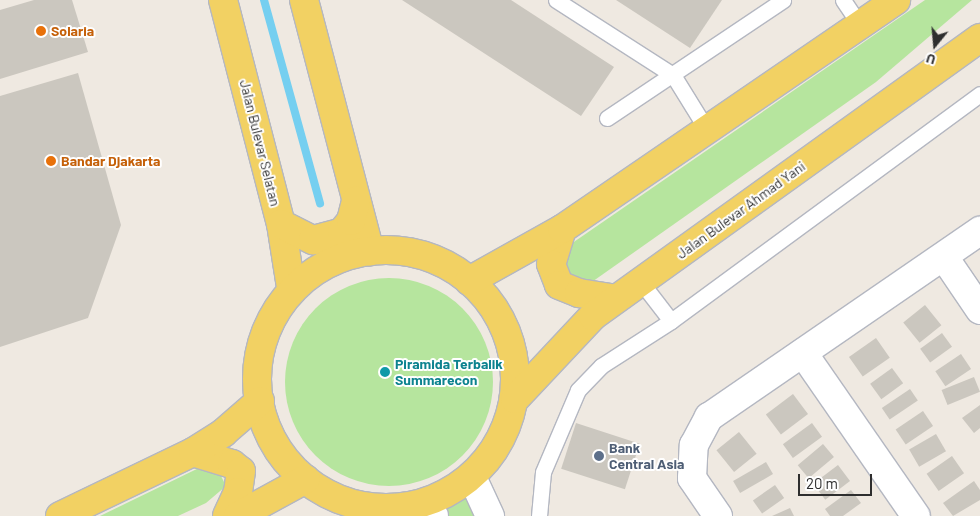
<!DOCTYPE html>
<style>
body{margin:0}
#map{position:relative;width:980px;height:516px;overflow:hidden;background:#efe9e1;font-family:Barlow,sans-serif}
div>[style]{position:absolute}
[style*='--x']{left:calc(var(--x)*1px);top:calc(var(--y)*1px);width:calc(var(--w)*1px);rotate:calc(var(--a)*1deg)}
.green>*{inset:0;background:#b6e59e}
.round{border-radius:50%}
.stream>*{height:8px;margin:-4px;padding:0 4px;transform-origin:4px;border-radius:4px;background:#75cff0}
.building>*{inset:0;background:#cbc7bf;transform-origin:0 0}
.roads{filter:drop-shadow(1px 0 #b4b7c1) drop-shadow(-1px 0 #b4b7c1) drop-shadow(0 1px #b4b7c1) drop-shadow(0 -1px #b4b7c1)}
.lane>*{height:15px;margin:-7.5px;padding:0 7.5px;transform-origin:7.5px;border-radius:7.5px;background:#fff}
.street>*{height:28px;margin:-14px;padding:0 14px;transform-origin:14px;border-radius:14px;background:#fff}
.primary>*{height:28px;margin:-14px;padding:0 14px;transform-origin:14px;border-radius:14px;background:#f2d163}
.primary>.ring{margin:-14px;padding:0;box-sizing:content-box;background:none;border:28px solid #f2d163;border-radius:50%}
.dots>*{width:14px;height:14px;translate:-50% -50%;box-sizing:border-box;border:2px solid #fff;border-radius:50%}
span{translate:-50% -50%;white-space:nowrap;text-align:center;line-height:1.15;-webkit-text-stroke:4px #fff;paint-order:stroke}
.food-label{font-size:14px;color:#c56008;font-weight:700}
.left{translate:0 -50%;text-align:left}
.street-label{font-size:14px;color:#2e2e2e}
.culture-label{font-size:14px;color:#0d838f;font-weight:700}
.service-label{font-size:14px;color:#4e5e75;font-weight:700}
.north{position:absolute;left:910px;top:20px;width:50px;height:50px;-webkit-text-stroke:4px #fff;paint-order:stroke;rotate:197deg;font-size:14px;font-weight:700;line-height:20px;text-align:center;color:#2e2e2e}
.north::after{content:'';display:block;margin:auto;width:18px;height:22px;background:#2e2e2e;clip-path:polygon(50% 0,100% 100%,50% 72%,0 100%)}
.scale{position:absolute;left:798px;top:474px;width:74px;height:22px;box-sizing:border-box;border:2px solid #2e2e2e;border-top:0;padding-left:6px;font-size:15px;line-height:18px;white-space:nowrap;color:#2e2e2e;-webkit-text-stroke:4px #fff;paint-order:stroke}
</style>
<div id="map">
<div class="green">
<div style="clip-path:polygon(925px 0,972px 0,876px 82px,589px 284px,565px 274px,562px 261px,568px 246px)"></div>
<div class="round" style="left:285px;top:278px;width:208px;height:208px"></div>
<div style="clip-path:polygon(203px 466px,218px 470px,226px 486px,206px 503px,178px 516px,100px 516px)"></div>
<div style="clip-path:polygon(472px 477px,490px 516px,434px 516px,426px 503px,457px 489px)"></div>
</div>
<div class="stream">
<div style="--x:264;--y:0;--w:211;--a:74.6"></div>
</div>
<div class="building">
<div style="clip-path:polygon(34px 0,72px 0,88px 52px,0 79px,0 10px)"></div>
<div style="clip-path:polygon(402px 0,511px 0,614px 67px,581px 116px)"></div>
<div style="clip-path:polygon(616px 0,722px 0,690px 48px)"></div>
<div style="clip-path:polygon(78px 73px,121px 225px,88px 318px,0 347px,0 96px)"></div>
<div style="left:925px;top:305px;width:26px;height:28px;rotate:51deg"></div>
<div style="left:942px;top:333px;width:17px;height:27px;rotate:54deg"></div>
<div style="left:876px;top:338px;width:24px;height:33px;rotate:55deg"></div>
<div style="left:961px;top:354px;width:18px;height:31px;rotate:56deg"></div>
<div style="left:892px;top:368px;width:19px;height:27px;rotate:54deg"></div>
<div style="left:974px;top:377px;width:16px;height:35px;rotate:68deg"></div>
<div style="left:910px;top:389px;width:14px;height:34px;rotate:56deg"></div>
<div style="left:793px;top:394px;width:25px;height:34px;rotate:53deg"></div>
<div style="clip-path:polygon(980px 405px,980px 428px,974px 433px,962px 418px)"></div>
<div style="left:923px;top:411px;width:18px;height:33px;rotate:56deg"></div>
<div style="left:576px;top:423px;width:67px;height:48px;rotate:18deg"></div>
<div style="left:812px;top:423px;width:17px;height:36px;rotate:54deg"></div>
<div style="left:739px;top:432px;width:28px;height:29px;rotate:51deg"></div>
<div style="left:936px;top:434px;width:20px;height:31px;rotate:60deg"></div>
<div style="left:823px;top:444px;width:17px;height:33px;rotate:50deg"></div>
<div style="left:952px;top:456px;width:21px;height:31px;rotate:55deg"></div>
<div style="left:766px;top:462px;width:14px;height:38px;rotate:60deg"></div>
<div style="left:838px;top:465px;width:20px;height:31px;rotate:53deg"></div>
<div style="clip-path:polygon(974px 481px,980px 490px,980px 500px,953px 516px,943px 503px)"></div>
<div style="left:775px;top:485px;width:16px;height:27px;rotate:55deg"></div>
<div style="clip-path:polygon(851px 490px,861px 503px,843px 516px,830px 516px,825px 509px)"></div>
<div style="clip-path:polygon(790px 508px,794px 516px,772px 516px)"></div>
</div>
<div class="roads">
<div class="lane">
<div style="--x:556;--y:0;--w:139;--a:32.7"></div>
<div style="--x:673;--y:75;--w:65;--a:58.3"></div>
<div style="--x:843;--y:0;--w:30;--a:56"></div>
<div style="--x:607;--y:118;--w:212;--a:-33.8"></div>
<div style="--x:641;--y:282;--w:49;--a:52.4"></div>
<div style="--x:539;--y:516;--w:44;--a:-84.8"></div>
<div style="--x:543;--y:472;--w:89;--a:-66.9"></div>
<div style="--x:578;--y:390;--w:33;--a:-46"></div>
<div style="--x:601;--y:366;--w:83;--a:-32.7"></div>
<div style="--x:671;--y:321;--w:383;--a:-36.3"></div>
</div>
<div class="street">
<div style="--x:944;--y:257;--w:64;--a:55.8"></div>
<div style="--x:803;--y:353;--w:198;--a:55.3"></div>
<div style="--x:472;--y:477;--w:43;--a:65.2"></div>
<div style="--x:426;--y:503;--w:15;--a:58"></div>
<div style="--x:718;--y:516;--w:46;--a:-124.4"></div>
<div style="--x:692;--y:478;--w:33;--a:-87"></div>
<div style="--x:694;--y:445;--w:32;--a:-62"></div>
<div style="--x:709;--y:417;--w:329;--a:-34.5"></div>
</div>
<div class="primary">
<div style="--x:223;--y:0;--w:231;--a:75.5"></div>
<div style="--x:281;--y:224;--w:64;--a:81"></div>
<div style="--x:304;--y:0;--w:260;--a:75.3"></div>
<div style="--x:281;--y:224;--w:36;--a:27"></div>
<div style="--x:313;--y:240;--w:30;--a:-15"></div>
<div style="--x:342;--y:232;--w:14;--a:-51"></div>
<div style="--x:351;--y:221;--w:21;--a:-76"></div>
<div style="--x:562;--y:229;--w:37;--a:107"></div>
<div style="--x:551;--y:264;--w:22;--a:69"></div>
<div style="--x:559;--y:285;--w:22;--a:22"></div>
<div style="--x:579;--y:293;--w:37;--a:9"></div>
<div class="ring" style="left:257px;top:250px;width:230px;height:230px"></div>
<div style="--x:469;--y:281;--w:107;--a:-29.2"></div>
<div style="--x:562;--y:229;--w:405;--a:-34.4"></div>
<div style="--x:515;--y:399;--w:114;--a:-46.8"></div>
<div style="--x:593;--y:316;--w:477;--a:-35.7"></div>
<div style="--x:193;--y:452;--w:41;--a:17.1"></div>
<div style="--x:232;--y:464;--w:11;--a:38"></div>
<div style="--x:241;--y:471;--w:21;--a:98"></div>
<div style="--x:238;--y:492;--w:26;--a:115"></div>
<div style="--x:60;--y:516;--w:148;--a:-25.7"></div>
<div style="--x:193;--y:452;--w:36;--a:-32"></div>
<div style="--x:223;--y:433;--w:49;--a:-40.9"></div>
<div style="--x:238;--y:516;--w:77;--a:-28.6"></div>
</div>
</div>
<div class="dots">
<div style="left:41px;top:31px;background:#e8710a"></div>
<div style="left:51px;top:161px;background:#e8710a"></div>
<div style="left:385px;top:372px;background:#0f9aa8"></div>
<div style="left:599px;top:456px;background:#5c6f8a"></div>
</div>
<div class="food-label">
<span class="left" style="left:51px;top:31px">Solaria</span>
<span class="left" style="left:61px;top:161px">Bandar Djakarta</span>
</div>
<div class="street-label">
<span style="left:260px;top:143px;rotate:76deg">Jalan Bulevar Selatan</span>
<span style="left:741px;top:210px;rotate:-36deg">Jalan Bulevar Ahmad Yani</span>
</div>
<div class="culture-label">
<span class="left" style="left:395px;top:372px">Piramida Terbalik<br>Summarecon</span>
</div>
<div class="service-label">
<span class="left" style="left:609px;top:456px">Bank<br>Central Asia</span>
</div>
<div class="north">U</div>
<div class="scale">20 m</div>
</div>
